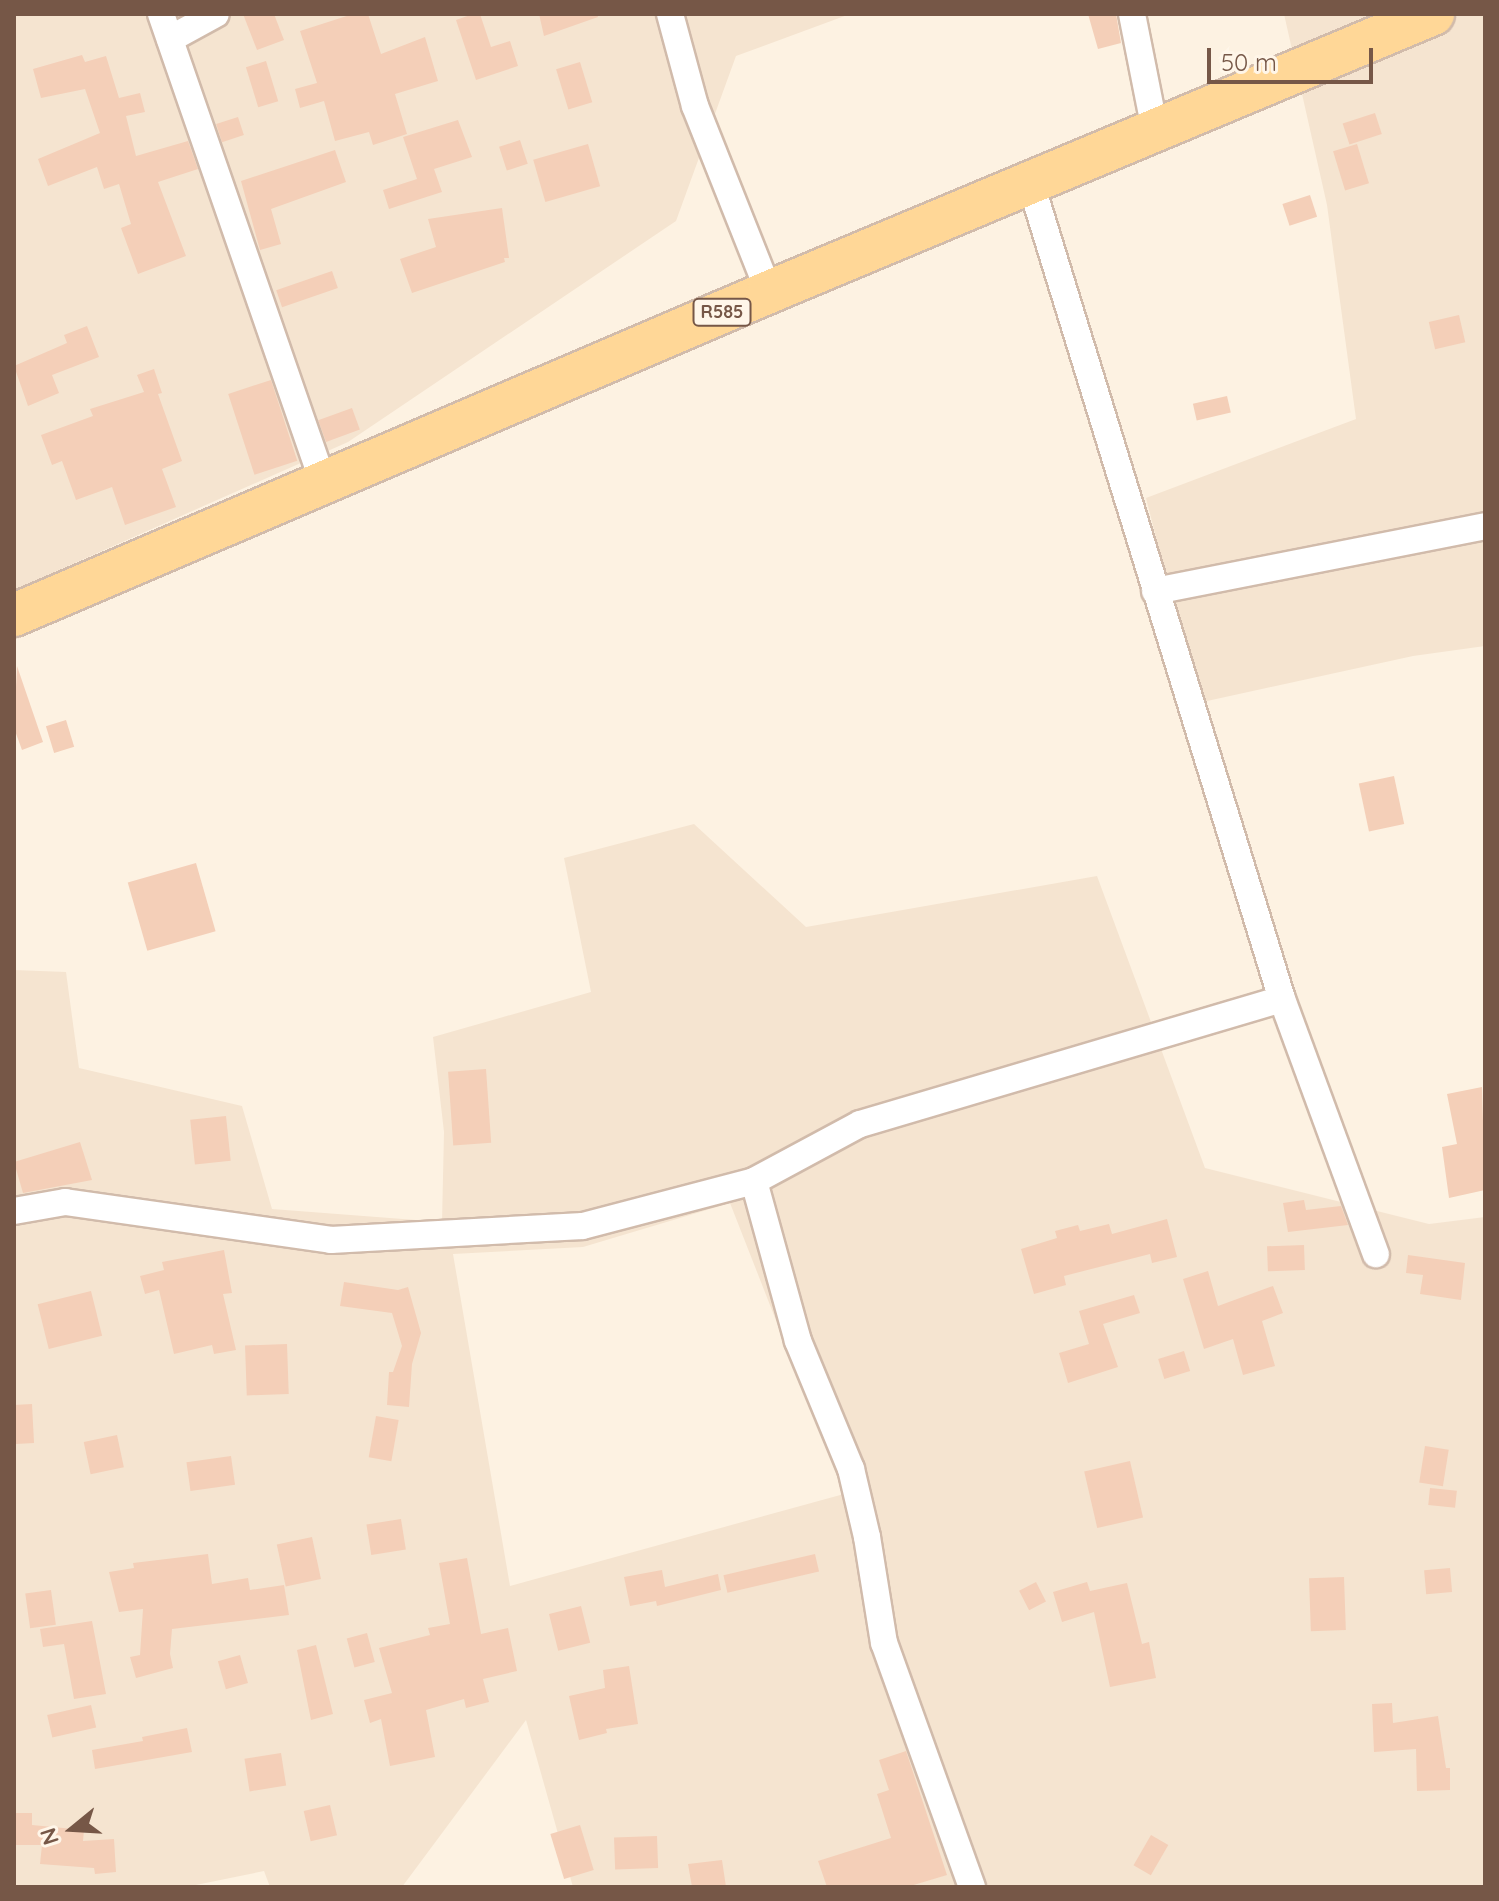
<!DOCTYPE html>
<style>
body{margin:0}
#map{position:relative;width:1499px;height:1901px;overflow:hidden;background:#fdf2e2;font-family:Quicksand,sans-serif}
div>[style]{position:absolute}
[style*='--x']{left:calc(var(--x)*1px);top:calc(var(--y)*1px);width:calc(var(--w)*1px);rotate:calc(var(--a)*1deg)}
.residential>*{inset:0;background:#f5e4d0}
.building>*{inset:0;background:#f4cfb8;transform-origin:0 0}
.roads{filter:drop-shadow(2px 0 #d1bbab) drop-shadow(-2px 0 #d1bbab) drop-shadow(0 2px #d1bbab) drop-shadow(0 -2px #d1bbab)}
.street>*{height:26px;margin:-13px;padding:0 13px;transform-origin:13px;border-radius:13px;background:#fff}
.primary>*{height:42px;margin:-21px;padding:0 21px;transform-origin:21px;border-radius:21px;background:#ffd797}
span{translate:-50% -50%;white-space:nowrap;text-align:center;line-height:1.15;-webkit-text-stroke:8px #fff6e9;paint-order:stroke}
.shield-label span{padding:2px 6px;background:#fff6e9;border:2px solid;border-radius:6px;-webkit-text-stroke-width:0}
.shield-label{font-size:18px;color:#765747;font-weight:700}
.frame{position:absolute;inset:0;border:16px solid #765747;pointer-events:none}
.north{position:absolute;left:32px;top:1789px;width:80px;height:80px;-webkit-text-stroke:6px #fff6e9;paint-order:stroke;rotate:252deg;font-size:22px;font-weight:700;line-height:32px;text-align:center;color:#765747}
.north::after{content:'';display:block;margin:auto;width:28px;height:36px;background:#765747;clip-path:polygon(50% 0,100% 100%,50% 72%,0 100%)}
.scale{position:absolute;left:1207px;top:48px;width:166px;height:36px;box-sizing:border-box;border:4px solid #765747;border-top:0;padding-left:10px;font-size:24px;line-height:28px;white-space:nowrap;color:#765747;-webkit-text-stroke:6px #fff6e9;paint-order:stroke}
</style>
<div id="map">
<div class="residential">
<div style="clip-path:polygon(14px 14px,850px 14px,736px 56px,676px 221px,348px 442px,14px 590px)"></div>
<div style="clip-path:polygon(1284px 14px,1485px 14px,1485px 646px,1413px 656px,1198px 703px,1146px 498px,1356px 419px,1327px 205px)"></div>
<div style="clip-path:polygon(evenodd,694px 824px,806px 927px,1097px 876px,1205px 1168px,1429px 1224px,1485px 1217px,1485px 1887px,573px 1887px,526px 1720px,402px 1887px,270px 1887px,264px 1871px,186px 1887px,14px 1887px,14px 970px,66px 972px,79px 1068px,242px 1106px,272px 1209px,442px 1222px,444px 1132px,433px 1037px,591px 992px,564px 858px,694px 824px,730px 1203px,844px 1494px,510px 1586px,453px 1254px,583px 1247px,730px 1203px)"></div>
</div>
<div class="building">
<div style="clip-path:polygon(243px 14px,274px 14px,284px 40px,257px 50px)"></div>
<div style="clip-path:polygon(353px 14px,368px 14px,381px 54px,425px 37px,438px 81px,395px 94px,407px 134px,373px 145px,369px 132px,335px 141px,324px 101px,300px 108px,295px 89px,317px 83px,300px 31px)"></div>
<div style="clip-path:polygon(473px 14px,480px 14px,491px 47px,510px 41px,518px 66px,476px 80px,456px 20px)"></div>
<div style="clip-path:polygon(539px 14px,597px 14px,598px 17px,544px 36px)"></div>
<div style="clip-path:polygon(1088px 14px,1116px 14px,1121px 43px,1098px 49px)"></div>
<div style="clip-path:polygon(82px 55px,85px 62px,106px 56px,119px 98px,140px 93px,145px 112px,126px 116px,136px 156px,188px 141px,198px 169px,158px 182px,186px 256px,138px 274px,121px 228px,131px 224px,119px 184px,104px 189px,97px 167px,48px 186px,38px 159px,100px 133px,85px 89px,41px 98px,33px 69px)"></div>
<div style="left:266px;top:61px;width:42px;height:21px;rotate:73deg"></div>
<div style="left:580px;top:62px;width:42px;height:25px;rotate:73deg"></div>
<div style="left:1375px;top:113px;width:22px;height:34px;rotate:72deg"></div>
<div style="left:238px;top:117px;width:19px;height:23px;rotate:72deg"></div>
<div style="clip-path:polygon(458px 120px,472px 157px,434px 169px,442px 192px,389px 209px,383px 190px,417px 179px,403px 137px)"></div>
<div style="left:520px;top:140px;width:25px;height:22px;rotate:72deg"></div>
<div style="left:588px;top:144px;width:44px;height:57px;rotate:74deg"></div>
<div style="left:1357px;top:144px;width:41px;height:25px;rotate:73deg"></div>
<div style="clip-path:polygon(335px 150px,346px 182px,271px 209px,281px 244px,260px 250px,241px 181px)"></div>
<div style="left:1310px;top:195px;width:23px;height:29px;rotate:72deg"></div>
<div style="clip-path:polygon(502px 208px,509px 258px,504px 258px,505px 262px,412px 293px,400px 259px,436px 247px,428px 219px)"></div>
<div style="left:332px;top:271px;width:18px;height:59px;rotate:71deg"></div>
<div style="left:1459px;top:315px;width:28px;height:31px;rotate:77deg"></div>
<div style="clip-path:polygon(87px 326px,99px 357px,52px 375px,59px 393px,28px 406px,14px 366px,67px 343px,64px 335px)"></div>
<div style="clip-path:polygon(154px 369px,162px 393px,158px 394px,182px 461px,162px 469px,176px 507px,125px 525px,112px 487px,76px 500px,62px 461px,52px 465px,41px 435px,93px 416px,90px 409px,144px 392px,137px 375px)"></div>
<div style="left:271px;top:380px;width:85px;height:45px;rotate:72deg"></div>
<div style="left:1227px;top:396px;width:17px;height:35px;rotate:77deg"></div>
<div style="left:352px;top:408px;width:23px;height:36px;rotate:70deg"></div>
<div style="clip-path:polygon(17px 666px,43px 742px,22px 750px,14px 728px)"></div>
<div style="left:66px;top:720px;width:28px;height:21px;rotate:73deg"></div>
<div style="left:1394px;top:776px;width:49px;height:36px;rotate:78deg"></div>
<div style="left:196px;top:863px;width:71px;height:71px;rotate:74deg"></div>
<div style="left:486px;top:1069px;width:74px;height:38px;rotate:86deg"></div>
<div style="clip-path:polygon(1482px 1087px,1485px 1190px,1449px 1198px,1442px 1147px,1457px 1144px,1447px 1094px)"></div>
<div style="left:226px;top:1116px;width:45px;height:36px;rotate:84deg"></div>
<div style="clip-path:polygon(80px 1142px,92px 1180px,23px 1193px,14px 1162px)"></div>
<div style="clip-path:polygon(1304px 1200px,1306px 1210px,1341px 1206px,1348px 1225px,1288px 1232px,1283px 1203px)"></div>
<div style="clip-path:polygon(1167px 1219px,1177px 1257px,1152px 1263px,1150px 1254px,1064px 1276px,1066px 1285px,1034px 1294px,1021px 1249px,1057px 1238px,1055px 1231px,1078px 1225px,1080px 1231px,1109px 1224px,1112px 1234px)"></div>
<div style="left:1304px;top:1245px;width:25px;height:37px;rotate:88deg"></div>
<div style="clip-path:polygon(224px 1250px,232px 1293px,223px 1294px,236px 1350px,214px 1354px,212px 1345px,174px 1354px,159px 1290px,145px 1294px,140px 1276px,164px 1270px,162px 1262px)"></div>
<div style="clip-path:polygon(1408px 1255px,1465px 1263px,1461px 1300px,1420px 1294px,1423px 1275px,1406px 1273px)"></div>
<div style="clip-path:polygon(1208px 1271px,1218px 1306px,1273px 1286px,1283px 1313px,1262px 1321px,1275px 1366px,1243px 1375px,1233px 1339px,1204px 1349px,1183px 1279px)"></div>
<div style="clip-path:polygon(344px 1282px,398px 1290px,408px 1287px,421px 1333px,412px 1364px,409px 1407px,387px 1405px,389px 1372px,393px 1372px,402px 1346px,392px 1313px,340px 1306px)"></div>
<div style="left:91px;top:1291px;width:46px;height:55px;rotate:76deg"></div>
<div style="clip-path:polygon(1134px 1295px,1140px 1313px,1103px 1324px,1118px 1367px,1068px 1383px,1059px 1353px,1089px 1344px,1079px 1311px)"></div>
<div style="left:287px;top:1344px;width:50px;height:42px;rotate:88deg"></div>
<div style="left:1184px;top:1351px;width:21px;height:27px;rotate:73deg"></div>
<div style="left:32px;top:1404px;width:39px;height:18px;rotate:87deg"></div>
<div style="left:376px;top:1416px;width:23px;height:42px;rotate:10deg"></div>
<div style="left:117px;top:1435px;width:33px;height:34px;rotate:78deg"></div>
<div style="left:1425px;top:1446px;width:24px;height:37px;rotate:9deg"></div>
<div style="left:231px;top:1456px;width:29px;height:45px;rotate:82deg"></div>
<div style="left:1130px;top:1461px;width:58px;height:47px;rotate:77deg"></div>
<div style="left:1430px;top:1488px;width:27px;height:17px;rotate:6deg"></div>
<div style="left:401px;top:1519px;width:31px;height:35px;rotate:81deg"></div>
<div style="left:312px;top:1537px;width:43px;height:36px;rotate:78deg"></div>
<div style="clip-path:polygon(208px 1554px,212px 1584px,248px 1578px,250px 1590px,284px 1585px,289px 1615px,172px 1629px,170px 1654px,173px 1668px,136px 1678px,130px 1657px,140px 1655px,143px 1609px,119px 1612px,109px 1572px,134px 1568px,133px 1563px)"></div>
<div style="left:815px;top:1554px;width:18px;height:94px;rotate:77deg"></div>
<div style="clip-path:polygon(467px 1558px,481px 1634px,508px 1628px,517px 1671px,483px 1679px,489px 1702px,466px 1708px,464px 1699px,426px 1710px,435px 1757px,390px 1766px,381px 1719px,370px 1723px,364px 1700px,392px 1693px,379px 1648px,430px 1635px,428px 1628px,450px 1624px,439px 1563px)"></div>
<div style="left:1450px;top:1568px;width:24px;height:26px;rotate:85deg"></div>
<div style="clip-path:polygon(662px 1570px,665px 1587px,718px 1574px,721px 1590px,657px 1606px,656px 1601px,630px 1606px,624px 1577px)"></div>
<div style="left:1344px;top:1577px;width:53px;height:35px;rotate:88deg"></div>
<div style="left:1036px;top:1582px;width:22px;height:19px;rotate:63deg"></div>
<div style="clip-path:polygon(1087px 1582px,1090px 1591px,1127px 1583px,1142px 1644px,1149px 1642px,1156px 1678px,1110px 1687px,1094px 1612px,1062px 1622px,1053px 1592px)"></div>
<div style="left:51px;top:1590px;width:35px;height:26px;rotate:82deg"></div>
<div style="left:581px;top:1606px;width:38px;height:33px;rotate:76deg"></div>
<div style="clip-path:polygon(92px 1621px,106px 1694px,74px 1699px,64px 1644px,43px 1647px,40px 1629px)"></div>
<div style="left:367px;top:1633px;width:30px;height:21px;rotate:75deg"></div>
<div style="clip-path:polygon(316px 1645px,333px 1714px,311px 1720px,297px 1650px)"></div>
<div style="left:240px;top:1655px;width:29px;height:23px;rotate:74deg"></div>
<div style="clip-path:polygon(629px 1666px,638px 1724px,606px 1729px,607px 1733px,579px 1740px,569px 1696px,605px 1688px,603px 1670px)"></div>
<div style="clip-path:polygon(1392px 1703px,1393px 1723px,1438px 1716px,1446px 1768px,1450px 1768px,1450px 1790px,1417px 1791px,1416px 1749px,1374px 1752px,1372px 1704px)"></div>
<div style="left:91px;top:1705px;width:23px;height:45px;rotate:77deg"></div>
<div style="clip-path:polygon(187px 1728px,192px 1752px,95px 1769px,92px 1750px,143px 1741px,142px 1737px)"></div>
<div style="clip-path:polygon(906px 1751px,947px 1875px,907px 1887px,827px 1887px,818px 1861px,891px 1838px,877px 1794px,889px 1790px,879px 1760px)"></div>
<div style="left:281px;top:1753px;width:33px;height:37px;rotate:81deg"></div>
<div style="left:330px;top:1805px;width:31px;height:27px;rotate:77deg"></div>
<div style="clip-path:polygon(14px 1813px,32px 1813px,32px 1825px,84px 1830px,83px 1841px,114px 1839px,116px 1872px,95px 1874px,94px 1868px,40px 1864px,42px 1845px,14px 1845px)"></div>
<div style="left:580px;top:1825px;width:47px;height:31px;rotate:73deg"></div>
<div style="left:1151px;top:1835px;width:20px;height:35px;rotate:30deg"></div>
<div style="left:657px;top:1836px;width:32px;height:43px;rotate:88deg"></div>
<div style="clip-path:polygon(722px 1860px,726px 1887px,692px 1887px,688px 1864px)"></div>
</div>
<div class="roads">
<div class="street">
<div style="--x:161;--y:14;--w:496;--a:70.9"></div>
<div style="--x:670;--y:14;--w:95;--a:74.8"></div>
<div style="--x:695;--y:106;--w:200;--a:68.3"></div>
<div style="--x:1132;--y:14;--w:118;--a:78.8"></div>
<div style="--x:170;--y:39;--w:52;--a:-28.5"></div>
<div style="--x:1030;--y:181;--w:856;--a:72.88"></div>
<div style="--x:1282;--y:999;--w:272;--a:69.8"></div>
<div style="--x:1155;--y:591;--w:336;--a:-11.1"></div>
<div style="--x:14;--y:1211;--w:52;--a:-10"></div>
<div style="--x:65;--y:1202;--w:269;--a:8.1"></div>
<div style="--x:331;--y:1240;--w:252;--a:-3.2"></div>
<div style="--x:583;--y:1226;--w:177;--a:-14.7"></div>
<div style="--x:972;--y:1887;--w:259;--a:-109.8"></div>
<div style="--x:884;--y:1643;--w:107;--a:-99.1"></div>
<div style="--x:867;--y:1537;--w:70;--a:-103.2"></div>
<div style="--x:851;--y:1469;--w:139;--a:-112.5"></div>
<div style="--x:798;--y:1341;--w:166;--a:-105.4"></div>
<div style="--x:754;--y:1181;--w:120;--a:-28.3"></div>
<div style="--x:860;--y:1124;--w:440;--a:-16.5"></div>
</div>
<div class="primary">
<div style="--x:14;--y:615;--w:821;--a:-23.16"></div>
<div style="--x:769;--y:292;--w:720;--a:-22.72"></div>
</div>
</div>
<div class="shield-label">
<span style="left:722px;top:312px">R585</span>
</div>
<div class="frame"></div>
<div class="north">N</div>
<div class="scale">50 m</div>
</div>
